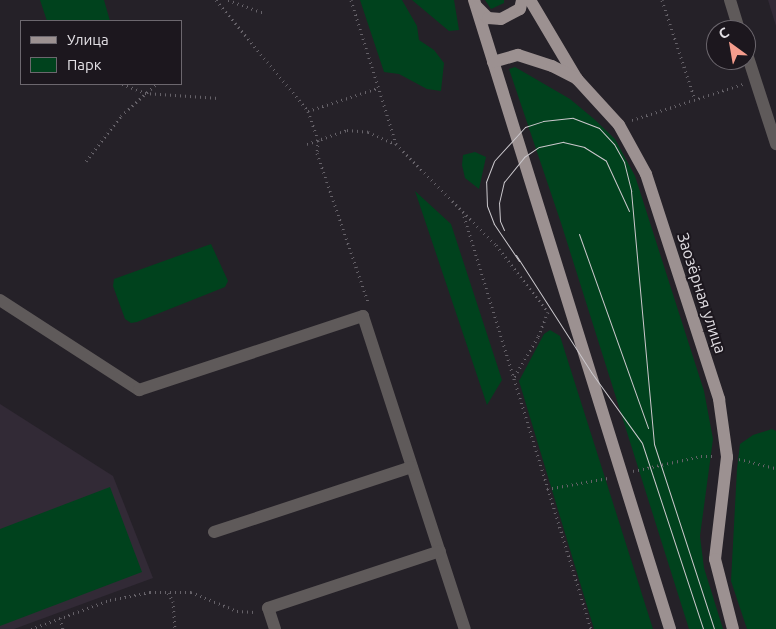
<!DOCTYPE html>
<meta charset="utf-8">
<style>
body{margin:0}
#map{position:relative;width:776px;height:629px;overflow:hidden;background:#252128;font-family:Ubuntu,sans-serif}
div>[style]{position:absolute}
.built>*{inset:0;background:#322a36}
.green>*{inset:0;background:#00421d}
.path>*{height:3px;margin-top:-1.5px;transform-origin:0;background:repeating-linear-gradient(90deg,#666269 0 1px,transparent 0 5px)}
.minor>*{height:12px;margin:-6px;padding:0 6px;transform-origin:6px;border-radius:6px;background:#5f5a5a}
.major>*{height:12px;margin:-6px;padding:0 6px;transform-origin:6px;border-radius:6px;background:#9c9191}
.tram>*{height:1px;margin:-0.5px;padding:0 0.5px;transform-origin:0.5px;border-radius:0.5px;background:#cbc8cd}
span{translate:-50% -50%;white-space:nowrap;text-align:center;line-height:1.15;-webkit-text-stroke:4px #1c171e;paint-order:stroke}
.street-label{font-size:16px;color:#e3e0e5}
.legend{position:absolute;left:20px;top:20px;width:162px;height:65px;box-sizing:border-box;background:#1c171e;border:1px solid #6c676e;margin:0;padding:6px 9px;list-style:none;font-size:15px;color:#e3e0e5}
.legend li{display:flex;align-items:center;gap:10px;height:25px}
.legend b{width:25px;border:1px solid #6c676e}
.north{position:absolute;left:706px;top:20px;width:50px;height:50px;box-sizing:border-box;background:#1c171e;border:1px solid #6c676e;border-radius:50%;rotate:328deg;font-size:14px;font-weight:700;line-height:20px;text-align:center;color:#e3e0e5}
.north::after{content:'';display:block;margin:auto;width:18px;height:22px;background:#f49d8d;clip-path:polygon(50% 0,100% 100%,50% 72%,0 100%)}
</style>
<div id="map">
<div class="built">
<i style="clip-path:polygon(768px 0,776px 0,776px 26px)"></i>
<i style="clip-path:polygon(0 404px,113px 476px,153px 578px,14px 629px,0 629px)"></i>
</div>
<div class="green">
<i style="clip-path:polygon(40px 0,104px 0,110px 21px,47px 21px)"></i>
<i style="clip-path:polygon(360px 0,402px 0,417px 26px,419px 40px,434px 50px,444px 63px,441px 91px,427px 89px,399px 74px,384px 72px)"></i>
<i style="clip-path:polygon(412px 0,454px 0,459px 30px,449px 31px)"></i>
<i style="clip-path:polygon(485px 0,504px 0,504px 3px,491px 9px)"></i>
<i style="clip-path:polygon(515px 67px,570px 99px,594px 119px,615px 139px,635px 176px,704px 391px,713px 439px,700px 536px,704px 568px,723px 629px,689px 629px,561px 223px,509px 69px)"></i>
<i style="clip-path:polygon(475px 152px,486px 157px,479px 189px,465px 178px,462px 165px,463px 155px)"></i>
<i style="clip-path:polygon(415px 191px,451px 224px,502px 380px,487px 405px)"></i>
<i style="clip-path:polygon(211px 244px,228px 281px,225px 287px,137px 322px,131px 323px,125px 319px,113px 286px,114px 279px)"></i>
<i style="clip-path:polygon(550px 330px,560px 336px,653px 629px,594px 629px,519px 381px,544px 334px)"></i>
<i style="clip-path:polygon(772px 429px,776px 431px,776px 629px,747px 629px,731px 581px,737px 469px,740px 444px,753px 435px)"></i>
<i style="clip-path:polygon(110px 487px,142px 572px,0 626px,0 529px)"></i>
</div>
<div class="path">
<i style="left:216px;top:0;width:144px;rotate:50.3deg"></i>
<i style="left:308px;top:111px;width:74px;rotate:-18.2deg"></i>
<i style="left:228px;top:0;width:38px;rotate:20deg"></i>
<i style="left:351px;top:0;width:151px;rotate:72.6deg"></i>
<i style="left:396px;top:144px;width:142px;rotate:45.3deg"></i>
<i style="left:496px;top:245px;width:85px;rotate:52.2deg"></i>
<i style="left:548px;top:312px;width:27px;rotate:112deg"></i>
<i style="left:538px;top:337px;width:49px;rotate:120.8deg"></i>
<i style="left:662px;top:0;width:105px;rotate:71.7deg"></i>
<i style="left:39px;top:21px;width:2px"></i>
<i style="left:122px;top:84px;width:25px;rotate:21deg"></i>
<i style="left:145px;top:93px;width:74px;rotate:3.9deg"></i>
<i style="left:308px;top:111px;width:31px;rotate:71deg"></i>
<i style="left:318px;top:140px;width:13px;rotate:94deg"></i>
<i style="left:317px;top:153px;width:157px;rotate:71.1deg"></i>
<i style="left:632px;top:120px;width:117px;rotate:-18deg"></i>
<i style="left:307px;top:144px;width:42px;rotate:-19.3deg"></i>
<i style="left:347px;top:130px;width:21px;rotate:5deg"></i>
<i style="left:368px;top:132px;width:30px;rotate:24deg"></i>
<i style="left:86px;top:161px;width:57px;rotate:-52.1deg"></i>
<i style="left:121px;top:116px;width:47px;rotate:-42.4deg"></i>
<i style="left:464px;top:216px;width:432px;rotate:72.9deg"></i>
<i style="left:739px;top:459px;width:38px;rotate:14deg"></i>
<i style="left:633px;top:471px;width:70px;rotate:-12.4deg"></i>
<i style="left:701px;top:456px;width:12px"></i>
<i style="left:547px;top:489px;width:62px;rotate:-10.2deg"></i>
<i style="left:168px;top:593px;width:9px;rotate:58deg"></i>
<i style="left:173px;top:601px;width:28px;rotate:86deg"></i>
<i style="left:60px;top:618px;width:11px;rotate:75deg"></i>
<i style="left:31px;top:629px;width:84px;rotate:-20.2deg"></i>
<i style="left:110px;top:600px;width:41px;rotate:-11.3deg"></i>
<i style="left:150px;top:592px;width:41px"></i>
<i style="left:191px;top:592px;width:50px;rotate:22.4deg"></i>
<i style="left:237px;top:611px;width:18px;rotate:3deg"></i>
</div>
<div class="minor">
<i style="left:730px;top:0;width:31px;rotate:73deg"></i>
<i style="left:746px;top:51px;width:98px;rotate:72.1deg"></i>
<i style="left:0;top:300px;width:166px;rotate:32.9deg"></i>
<i style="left:139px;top:390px;width:236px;rotate:-18.3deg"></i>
<i style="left:363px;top:316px;width:329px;rotate:72deg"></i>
<i style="left:214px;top:532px;width:208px;rotate:-18.2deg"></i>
<i style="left:275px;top:629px;width:22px;rotate:-108deg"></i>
<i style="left:268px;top:608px;width:181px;rotate:-18.3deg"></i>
</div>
<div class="major">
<i style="left:474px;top:0;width:659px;rotate:72.69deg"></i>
<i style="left:530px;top:0;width:92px;rotate:59.3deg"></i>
<i style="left:577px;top:79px;width:62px;rotate:47.6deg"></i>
<i style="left:619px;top:125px;width:56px;rotate:61.1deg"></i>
<i style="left:646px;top:174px;width:237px;rotate:72deg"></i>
<i style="left:719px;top:399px;width:59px;rotate:82.1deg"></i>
<i style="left:727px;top:457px;width:103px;rotate:96.7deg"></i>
<i style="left:715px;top:559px;width:72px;rotate:75.6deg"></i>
<i style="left:477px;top:7px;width:16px;rotate:45deg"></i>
<i style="left:488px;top:18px;width:13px;rotate:4deg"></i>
<i style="left:501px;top:19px;width:21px;rotate:-28deg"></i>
<i style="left:520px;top:9px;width:9px;rotate:-77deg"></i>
<i style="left:493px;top:62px;width:26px;rotate:-16deg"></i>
<i style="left:518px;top:55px;width:36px;rotate:18deg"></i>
<i style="left:552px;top:66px;width:28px;rotate:27deg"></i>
</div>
<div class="tram">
<i style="left:504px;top:230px;width:10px;rotate:-114deg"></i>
<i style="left:500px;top:221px;width:18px;rotate:-93deg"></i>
<i style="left:499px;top:203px;width:22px;rotate:-77deg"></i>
<i style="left:504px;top:182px;width:32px;rotate:-51deg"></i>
<i style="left:524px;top:157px;width:18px;rotate:-34deg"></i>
<i style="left:539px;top:147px;width:25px;rotate:-12deg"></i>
<i style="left:563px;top:142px;width:22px;rotate:13deg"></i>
<i style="left:584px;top:147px;width:26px;rotate:32deg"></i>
<i style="left:606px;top:161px;width:55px;rotate:65.3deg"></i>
<i style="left:579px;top:234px;width:206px;rotate:70.4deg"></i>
<i style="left:516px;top:255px;width:139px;rotate:57.3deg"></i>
<i style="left:591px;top:372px;width:87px;rotate:54.3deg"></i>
<i style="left:642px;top:443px;width:196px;rotate:71.8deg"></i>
<i style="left:519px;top:261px;width:45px;rotate:-124deg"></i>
<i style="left:494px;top:224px;width:19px;rotate:-111deg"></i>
<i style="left:487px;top:206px;width:24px;rotate:-92deg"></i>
<i style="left:486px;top:182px;width:22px;rotate:-69deg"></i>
<i style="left:494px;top:161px;width:46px;rotate:-47.6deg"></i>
<i style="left:525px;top:127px;width:19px;rotate:-18deg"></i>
<i style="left:543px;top:121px;width:30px;rotate:-6deg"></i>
<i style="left:573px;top:118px;width:28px;rotate:21deg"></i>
<i style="left:599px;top:128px;width:22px;rotate:47deg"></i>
<i style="left:614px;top:144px;width:21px;rotate:61deg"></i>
<i style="left:624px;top:162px;width:30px;rotate:76deg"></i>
<i style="left:631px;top:191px;width:254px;rotate:84.8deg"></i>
<i style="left:654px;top:444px;width:194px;rotate:72deg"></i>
</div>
<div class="street-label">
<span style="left:702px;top:293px;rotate:72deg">Заозёрная улица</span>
</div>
<ul class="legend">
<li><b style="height:6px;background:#9c9191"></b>Улица</li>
<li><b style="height:14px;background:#00421d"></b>Парк</li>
</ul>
<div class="north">С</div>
</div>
